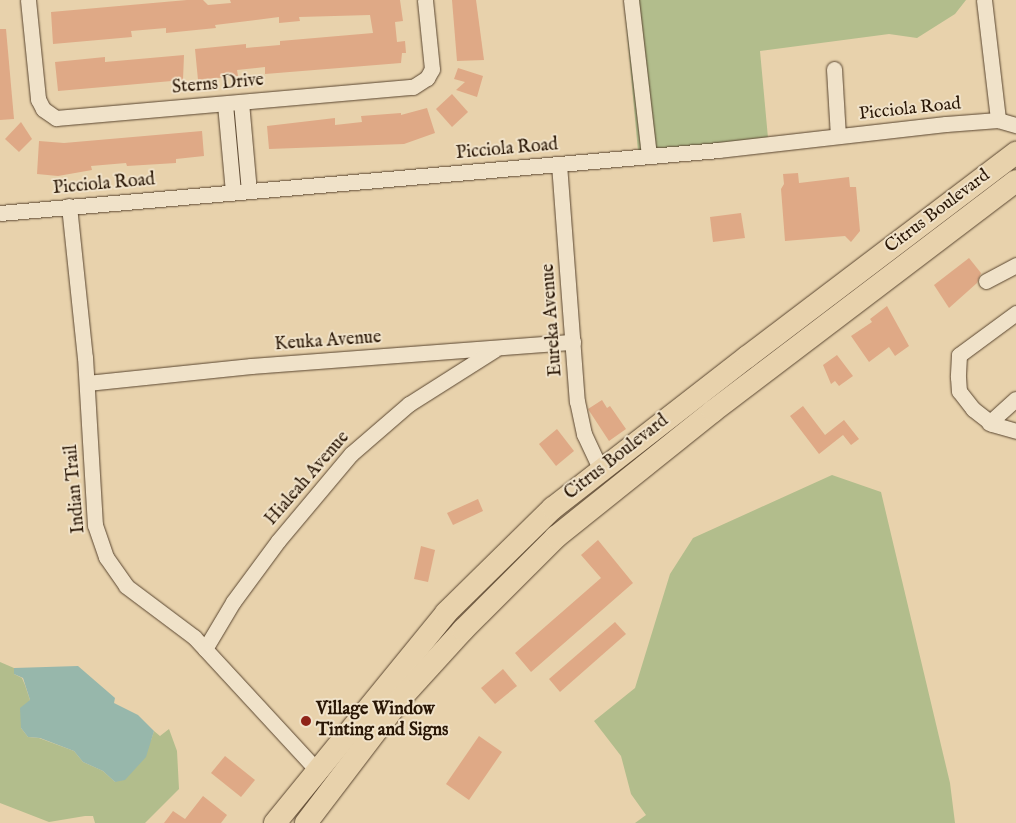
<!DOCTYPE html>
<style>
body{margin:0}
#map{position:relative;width:1016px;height:823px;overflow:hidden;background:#e8d2ac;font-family:"IM FELL English",serif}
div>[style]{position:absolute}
.green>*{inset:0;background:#b2bd8c}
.water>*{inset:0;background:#97b7ab}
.building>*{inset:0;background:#dfa986}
.roads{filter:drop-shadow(0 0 1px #59452f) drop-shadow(0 0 1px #59452f)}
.minor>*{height:15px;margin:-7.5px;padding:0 7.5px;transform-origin:7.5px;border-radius:7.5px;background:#f0e2c9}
.highway>*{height:22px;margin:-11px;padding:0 11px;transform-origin:11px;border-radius:11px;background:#e8d2ac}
.dots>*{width:14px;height:14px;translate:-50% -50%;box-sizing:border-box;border:2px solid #f0e2c9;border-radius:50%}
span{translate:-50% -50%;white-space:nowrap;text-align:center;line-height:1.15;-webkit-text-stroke:4px #f0e2c9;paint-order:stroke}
.street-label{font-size:18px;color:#291605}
.poi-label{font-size:18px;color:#291605;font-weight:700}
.left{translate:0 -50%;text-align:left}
</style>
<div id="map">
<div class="green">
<i style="clip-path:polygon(624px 0,966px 0,955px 14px,917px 38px,889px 34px,760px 51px,768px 138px,638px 151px)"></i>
<i style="clip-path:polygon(832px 475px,881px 492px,950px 783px,955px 823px,635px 823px,646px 815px,631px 794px,621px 756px,594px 721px,635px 688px,670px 574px,693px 538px)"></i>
<i style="clip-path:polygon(0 662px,14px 668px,14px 674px,22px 678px,25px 685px,30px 700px,21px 728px,28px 737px,39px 738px,74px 751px,83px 762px,103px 771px,115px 782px,151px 740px,154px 731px,160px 736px,169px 729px,177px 751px,179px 789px,145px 823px,95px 823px,93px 816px,85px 816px,49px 822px,0 803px)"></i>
</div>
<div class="water">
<i style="clip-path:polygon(78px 666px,115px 698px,114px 703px,138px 715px,154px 731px,146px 757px,125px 780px,115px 782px,103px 771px,83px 762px,74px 751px,40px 738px,28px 737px,21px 728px,20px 708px,30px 700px,23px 678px,14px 674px,14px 668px)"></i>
</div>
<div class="building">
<i style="clip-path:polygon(187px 0,203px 0,208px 5px,231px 3px,230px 0,400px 0,403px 21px,395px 22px,397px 42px,405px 41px,406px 53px,402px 53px,401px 63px,265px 74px,265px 67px,237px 70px,238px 76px,198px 80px,195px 49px,246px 44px,246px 48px,280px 45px,280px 41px,373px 33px,370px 15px,299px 17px,300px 21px,279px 23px,279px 17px,215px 25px,216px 28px,166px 33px,166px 28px,131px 31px,132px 37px,53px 44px,51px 12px)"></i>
<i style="clip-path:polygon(452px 0,476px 0,484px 60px,457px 61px)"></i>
<i style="clip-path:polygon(0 29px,6px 29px,14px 119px,0 120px)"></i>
<i style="clip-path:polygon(184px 55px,183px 80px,58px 91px,55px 62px,105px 57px,105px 62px)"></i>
<i style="clip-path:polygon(458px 68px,483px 76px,477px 97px,456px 90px,465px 82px,454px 79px)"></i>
<i style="clip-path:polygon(452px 94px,468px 112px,452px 127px,436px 109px)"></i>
<i style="clip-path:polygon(427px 108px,435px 133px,404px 144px,269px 149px,267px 126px,335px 118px,335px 125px,362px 122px,361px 116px,401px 113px,401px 115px)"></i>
<i style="clip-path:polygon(21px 122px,32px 139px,19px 152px,5px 139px)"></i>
<i style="clip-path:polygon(202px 131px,204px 156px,176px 159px,176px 163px,127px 166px,126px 163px,91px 166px,92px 170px,58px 176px,37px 174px,39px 141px,64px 143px)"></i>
<i style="clip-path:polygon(798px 173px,799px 183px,849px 177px,850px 187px,856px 187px,860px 231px,851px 242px,845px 236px,785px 241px,781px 189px,784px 184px,783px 174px)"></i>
<i style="clip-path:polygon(741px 213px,745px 238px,713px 242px,710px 217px)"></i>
<i style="clip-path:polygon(969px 258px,981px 273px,977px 283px,949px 308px,934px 285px)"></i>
<i style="clip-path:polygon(887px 306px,909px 346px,895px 356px,889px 347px,869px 362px,851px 336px,872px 322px,870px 319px)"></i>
<i style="clip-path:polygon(837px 355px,853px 376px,839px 386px,835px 381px,831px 384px,823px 365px)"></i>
<i style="clip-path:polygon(602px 400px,607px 408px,610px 406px,626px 429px,609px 441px,588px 409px)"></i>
<i style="clip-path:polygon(803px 406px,825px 435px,844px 420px,859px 439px,851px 445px,843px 435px,819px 454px,790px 416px)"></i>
<i style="clip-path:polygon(557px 429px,574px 451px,556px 466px,539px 444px)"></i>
<i style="clip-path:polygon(478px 499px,483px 511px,453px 525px,447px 513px)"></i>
<i style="clip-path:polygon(598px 540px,633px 583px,531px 672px,515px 653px,601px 578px,581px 555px)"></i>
<i style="clip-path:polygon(421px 546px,435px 550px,428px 582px,414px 579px)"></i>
<i style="clip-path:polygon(615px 622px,626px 634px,560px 692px,549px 679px)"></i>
<i style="clip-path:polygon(503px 669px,517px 686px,495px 704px,481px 688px)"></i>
<i style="clip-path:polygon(479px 736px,502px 752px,469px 800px,446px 784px)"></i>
<i style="clip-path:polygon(225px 756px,255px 780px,241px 797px,211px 773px)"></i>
<i style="clip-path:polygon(203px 796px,227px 815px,221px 823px,164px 823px,173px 811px,185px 819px)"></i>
</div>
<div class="roads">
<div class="minor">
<i style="left:28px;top:0;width:100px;rotate:84.2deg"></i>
<i style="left:38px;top:99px;width:11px;rotate:63deg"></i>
<i style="left:43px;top:109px;width:16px;rotate:35deg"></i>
<i style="left:56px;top:118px;width:358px;rotate:-5deg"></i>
<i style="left:413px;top:87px;width:17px;rotate:-33deg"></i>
<i style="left:427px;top:78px;width:10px;rotate:-61deg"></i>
<i style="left:432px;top:69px;width:69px;rotate:-95.8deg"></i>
<i style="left:631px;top:0;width:157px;rotate:83.4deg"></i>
<i style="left:984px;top:0;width:121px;rotate:83.3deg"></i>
<i style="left:834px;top:69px;width:67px;rotate:86.6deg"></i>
<i style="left:241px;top:102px;width:89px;rotate:84.9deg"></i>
<i style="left:225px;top:104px;width:88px;rotate:84.8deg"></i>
<i style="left:559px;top:164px;width:238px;rotate:85.7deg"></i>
<i style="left:577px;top:401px;width:34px;rotate:78deg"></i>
<i style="left:584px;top:434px;width:38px;rotate:65deg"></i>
<i style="left:69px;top:206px;width:152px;rotate:84deg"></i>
<i style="left:85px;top:357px;width:168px;rotate:86.6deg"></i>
<i style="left:95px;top:525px;width:34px;rotate:71deg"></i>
<i style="left:106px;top:557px;width:35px;rotate:55deg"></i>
<i style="left:126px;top:586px;width:85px;rotate:36.9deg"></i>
<i style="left:194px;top:637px;width:180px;rotate:47.3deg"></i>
<i style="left:0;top:213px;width:721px;rotate:-5.01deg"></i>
<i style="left:718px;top:150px;width:229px;rotate:-6.5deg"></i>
<i style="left:946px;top:124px;width:52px;rotate:-4.4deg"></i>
<i style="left:998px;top:120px;width:19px;rotate:16deg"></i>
<i style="left:986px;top:281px;width:34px;rotate:-28deg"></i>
<i style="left:1016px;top:313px;width:71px;rotate:143.6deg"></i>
<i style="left:959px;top:355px;width:22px;rotate:93deg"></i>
<i style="left:958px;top:377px;width:14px;rotate:86deg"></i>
<i style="left:959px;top:391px;width:23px;rotate:52deg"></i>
<i style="left:973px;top:409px;width:24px;rotate:38deg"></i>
<i style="left:992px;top:424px;width:25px;rotate:16deg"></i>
<i style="left:87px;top:383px;width:165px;rotate:-5.9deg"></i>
<i style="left:251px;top:366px;width:323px;rotate:-4.3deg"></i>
<i style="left:989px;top:423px;width:36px;rotate:-42deg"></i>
<i style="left:205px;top:649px;width:55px;rotate:-59.2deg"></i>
<i style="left:233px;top:602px;width:76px;rotate:-53.6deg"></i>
<i style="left:278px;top:541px;width:114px;rotate:-50deg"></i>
<i style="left:351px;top:454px;width:77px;rotate:-40.8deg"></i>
<i style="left:409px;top:404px;width:101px;rotate:-32.4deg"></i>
</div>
<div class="highway">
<i style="left:275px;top:823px;width:271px;rotate:-50.8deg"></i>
<i style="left:446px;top:613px;width:150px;rotate:-44.5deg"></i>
<i style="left:553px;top:508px;width:246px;rotate:-37.9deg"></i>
<i style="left:747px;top:357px;width:338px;rotate:-37.2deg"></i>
<i style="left:306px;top:823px;width:158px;rotate:-52.7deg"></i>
<i style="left:402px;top:697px;width:91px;rotate:-47.7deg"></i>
<i style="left:463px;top:630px;width:132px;rotate:-45deg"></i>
<i style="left:556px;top:537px;width:201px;rotate:-38.7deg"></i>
<i style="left:713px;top:411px;width:380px;rotate:-37.2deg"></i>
</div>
</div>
<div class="dots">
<i style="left:306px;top:721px;background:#8f2418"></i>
</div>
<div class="street-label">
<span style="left:218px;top:85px;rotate:-5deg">Sterns Drive</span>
<span style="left:910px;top:110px;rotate:-6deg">Picciola Road</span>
<span style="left:507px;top:150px;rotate:-5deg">Picciola Road</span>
<span style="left:104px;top:185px;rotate:-5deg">Picciola Road</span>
<span style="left:938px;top:212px;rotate:-37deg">Citrus Boulevard</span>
<span style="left:553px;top:320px;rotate:-94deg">Eureka Avenue</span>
<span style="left:328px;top:342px;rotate:-4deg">Keuka Avenue</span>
<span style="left:617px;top:458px;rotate:-38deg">Citrus Boulevard</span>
<span style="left:308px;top:479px;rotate:-49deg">Hialeah Avenue</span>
<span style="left:76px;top:489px;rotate:-95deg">Indian Trail</span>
</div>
<div class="poi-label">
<span class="left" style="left:316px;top:721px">Village Window<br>Tinting and Signs</span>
</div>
</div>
